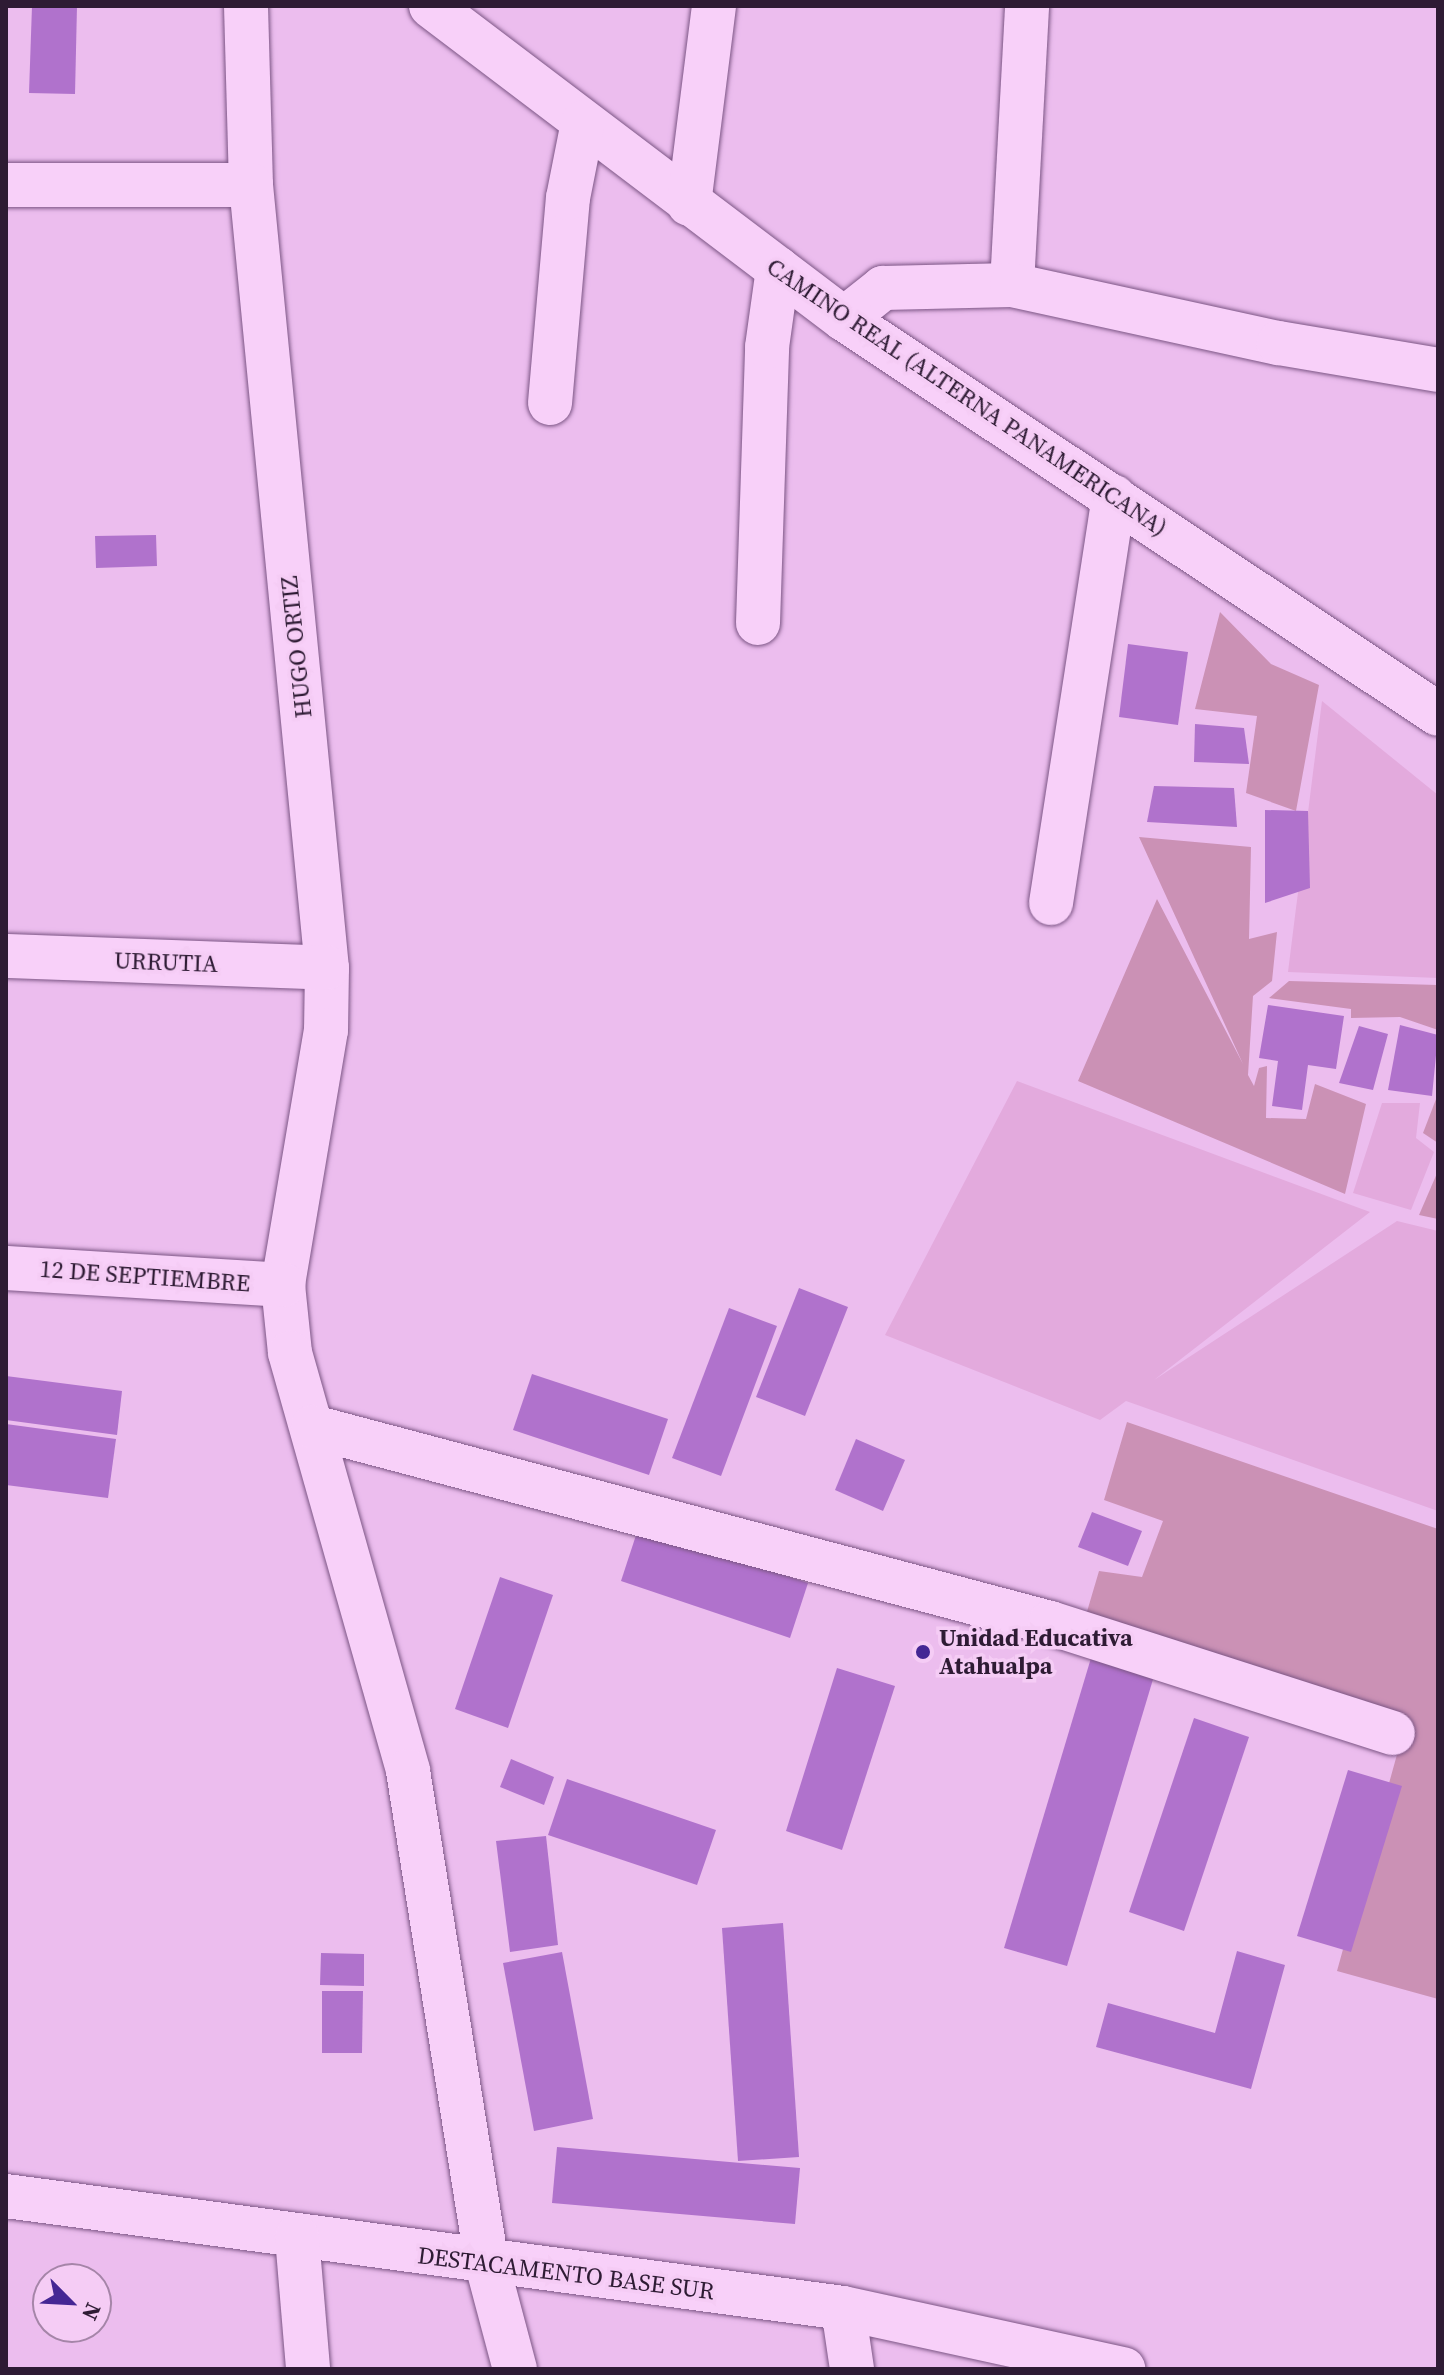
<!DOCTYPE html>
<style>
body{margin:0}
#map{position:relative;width:1444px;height:2375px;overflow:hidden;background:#ecbdee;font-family:"Source Serif 4",serif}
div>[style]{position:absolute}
.farmland>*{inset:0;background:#e3aadd}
.green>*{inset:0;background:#cb91b5}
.building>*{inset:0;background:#b072cc}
.roads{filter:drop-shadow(0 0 2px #7c5685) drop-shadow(0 0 2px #7c5685)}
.minor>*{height:44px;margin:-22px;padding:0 22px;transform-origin:22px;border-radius:22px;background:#f8d0f9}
.dots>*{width:22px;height:22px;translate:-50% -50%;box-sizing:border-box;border:4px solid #f5ccf5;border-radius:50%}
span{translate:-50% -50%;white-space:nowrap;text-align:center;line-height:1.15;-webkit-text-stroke:7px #f5ccf5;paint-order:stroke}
.street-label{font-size:24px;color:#2e1b34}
.poi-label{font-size:24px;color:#2e1b34;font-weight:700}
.left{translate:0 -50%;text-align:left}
.frame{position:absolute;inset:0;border:8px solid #2e1b34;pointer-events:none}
.north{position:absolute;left:32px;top:2263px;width:80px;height:80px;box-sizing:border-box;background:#f5ccf5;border:2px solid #a585a8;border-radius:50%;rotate:114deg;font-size:22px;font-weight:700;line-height:32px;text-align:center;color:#2e1b34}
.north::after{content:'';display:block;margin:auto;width:28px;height:36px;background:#442694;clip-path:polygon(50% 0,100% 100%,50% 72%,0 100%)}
</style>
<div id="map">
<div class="farmland">
<i style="clip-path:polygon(1322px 701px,1438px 795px,1438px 978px,1288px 972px)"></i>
<i style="clip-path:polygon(1017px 1081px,1370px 1212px,1154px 1380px,1397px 1221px,1438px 1231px,1438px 1511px,1126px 1401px,1100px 1420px,885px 1335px)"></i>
<i style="clip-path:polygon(1382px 1103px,1420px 1103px,1416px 1138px,1434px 1152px,1411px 1210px,1353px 1193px)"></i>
</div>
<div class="green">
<i style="clip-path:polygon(1220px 612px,1271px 664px,1319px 685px,1296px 811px,1246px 793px,1257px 716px,1195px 709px)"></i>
<i style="clip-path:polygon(1139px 837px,1251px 847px,1249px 939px,1277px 932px,1272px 981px,1253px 996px,1248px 1075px,1254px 1086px,1259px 1068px,1267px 1066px,1266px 1118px,1306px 1119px,1315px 1084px,1366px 1104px,1345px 1194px,1078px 1081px,1157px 899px,1243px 1064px)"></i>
<i style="clip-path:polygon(1289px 981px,1438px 985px,1438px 1030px,1400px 1017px,1351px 1018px,1351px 1009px,1269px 998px)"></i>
<i style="clip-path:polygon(1438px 1094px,1438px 1143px,1423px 1133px)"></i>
<i style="clip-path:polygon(1438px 1171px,1438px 1219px,1419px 1215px)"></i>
<i style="clip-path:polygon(1127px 1422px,1438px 1529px,1438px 1999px,1337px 1971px,1406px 1722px,1086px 1615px,1099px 1571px,1142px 1577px,1163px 1521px,1104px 1500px)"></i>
</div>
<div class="building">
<i style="clip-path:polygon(32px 6px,77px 6px,75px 94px,29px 93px)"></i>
<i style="clip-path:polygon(156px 535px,157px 566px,96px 568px,95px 536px)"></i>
<i style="clip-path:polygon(1128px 644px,1188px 652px,1178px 725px,1119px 717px)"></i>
<i style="clip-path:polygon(1195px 724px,1244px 728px,1249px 764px,1194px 762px)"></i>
<i style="clip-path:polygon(1154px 786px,1234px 788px,1237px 827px,1147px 822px)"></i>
<i style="clip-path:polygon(1265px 810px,1308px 811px,1310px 888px,1265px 903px)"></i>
<i style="clip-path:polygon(1268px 1005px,1344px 1016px,1336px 1069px,1308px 1065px,1302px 1110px,1272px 1106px,1278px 1061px,1259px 1058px)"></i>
<i style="clip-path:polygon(1400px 1025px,1438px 1035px,1432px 1096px,1388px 1090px)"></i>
<i style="clip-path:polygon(1359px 1026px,1388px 1034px,1373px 1090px,1339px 1083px)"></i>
<i style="clip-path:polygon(799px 1288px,848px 1307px,805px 1416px,756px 1397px)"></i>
<i style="clip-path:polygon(729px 1308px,777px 1326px,721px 1476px,672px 1458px)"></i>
<i style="clip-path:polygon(532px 1374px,668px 1419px,649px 1475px,513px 1430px)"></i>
<i style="clip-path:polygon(6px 1376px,122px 1391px,117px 1435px,6px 1420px)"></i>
<i style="clip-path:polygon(6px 1424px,116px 1439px,108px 1498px,6px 1485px)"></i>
<i style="clip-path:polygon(856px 1439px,905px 1460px,883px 1511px,835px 1490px)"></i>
<i style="clip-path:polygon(1092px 1512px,1142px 1531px,1128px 1566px,1078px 1547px)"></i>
<i style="clip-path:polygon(639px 1526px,808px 1583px,790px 1638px,621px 1581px)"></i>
<i style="clip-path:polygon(500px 1577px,553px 1595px,508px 1728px,455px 1709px)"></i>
<i style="clip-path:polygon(1091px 1658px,1154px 1676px,1067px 1966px,1004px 1948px)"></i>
<i style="clip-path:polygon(837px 1668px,895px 1686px,842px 1850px,786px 1831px)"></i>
<i style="clip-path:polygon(1194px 1718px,1249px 1737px,1184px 1931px,1129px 1912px)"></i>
<i style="clip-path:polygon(511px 1759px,554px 1777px,544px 1805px,500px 1787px)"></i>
<i style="clip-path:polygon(1348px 1770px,1402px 1786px,1351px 1952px,1297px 1936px)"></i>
<i style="clip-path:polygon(567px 1779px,716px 1830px,697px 1885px,548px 1835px)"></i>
<i style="clip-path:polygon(546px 1836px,558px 1945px,510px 1952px,496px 1841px)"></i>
<i style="clip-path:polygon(783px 1923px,799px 2157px,738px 2161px,722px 1928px)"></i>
<i style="clip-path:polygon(1237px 1951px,1285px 1965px,1251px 2089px,1096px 2047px,1108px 2003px,1215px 2033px)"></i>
<i style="clip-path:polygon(562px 1952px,593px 2119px,534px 2131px,503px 1963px)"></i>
<i style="clip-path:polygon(321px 1953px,364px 1954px,364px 1986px,320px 1985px)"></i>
<i style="clip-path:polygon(322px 1991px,363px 1991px,362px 2053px,322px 2053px)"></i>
<i style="clip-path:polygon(557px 2147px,800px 2168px,795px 2224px,552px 2203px)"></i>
</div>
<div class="roads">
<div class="minor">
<i style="left:246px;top:6px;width:179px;rotate:88.4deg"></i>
<i style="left:251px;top:185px;width:787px;rotate:84.46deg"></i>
<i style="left:327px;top:968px;width:62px;rotate:90.9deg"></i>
<i style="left:326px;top:1030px;width:259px;rotate:99.6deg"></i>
<i style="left:283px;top:1285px;width:68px;rotate:84.1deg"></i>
<i style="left:290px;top:1353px;width:434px;rotate:74.2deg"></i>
<i style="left:408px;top:1771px;width:499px;rotate:80.9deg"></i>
<i style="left:487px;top:2264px;width:109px;rotate:75.1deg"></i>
<i style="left:431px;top:6px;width:518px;rotate:37.16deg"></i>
<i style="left:844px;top:319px;width:713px;rotate:33.62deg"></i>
<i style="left:6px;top:185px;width:245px"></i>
<i style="left:689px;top:204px;width:200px;rotate:-82.8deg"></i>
<i style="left:1012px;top:285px;width:279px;rotate:-86.9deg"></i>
<i style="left:844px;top:319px;width:50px;rotate:-38.5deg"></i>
<i style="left:883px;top:288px;width:129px;rotate:-1.3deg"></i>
<i style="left:1012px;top:285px;width:273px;rotate:12.3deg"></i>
<i style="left:1279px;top:343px;width:161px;rotate:9.6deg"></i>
<i style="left:550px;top:403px;width:206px;rotate:-85deg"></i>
<i style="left:568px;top:198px;width:77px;rotate:-78.8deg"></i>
<i style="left:758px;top:623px;width:276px;rotate:-88.1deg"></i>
<i style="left:767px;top:347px;width:79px;rotate:-82deg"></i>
<i style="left:1051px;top:903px;width:411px;rotate:-81.2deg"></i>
<i style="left:6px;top:956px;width:321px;rotate:2.1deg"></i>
<i style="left:6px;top:1268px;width:278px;rotate:3.5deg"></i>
<i style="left:313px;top:1427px;width:763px;rotate:14.89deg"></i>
<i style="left:1050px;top:1623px;width:360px;rotate:17.8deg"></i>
<i style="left:6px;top:2196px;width:844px;rotate:7.62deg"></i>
<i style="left:843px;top:2308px;width:287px;rotate:12.3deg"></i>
<i style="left:297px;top:2237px;width:132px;rotate:85.2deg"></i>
<i style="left:843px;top:2308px;width:62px;rotate:81.6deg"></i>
</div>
</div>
<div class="dots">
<i style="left:923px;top:1652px;background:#442694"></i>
</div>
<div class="street-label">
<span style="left:967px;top:397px;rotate:34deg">CAMINO REAL (ALTERNA PANAMERICANA)</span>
<span style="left:296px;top:647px;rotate:-96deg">HUGO ORTIZ</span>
<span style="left:166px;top:962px;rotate:2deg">URRUTIA</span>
<span style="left:145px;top:1276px;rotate:4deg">12 DE SEPTIEMBRE</span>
<span style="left:566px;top:2273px;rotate:7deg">DESTACAMENTO BASE SUR</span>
</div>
<div class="poi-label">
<span class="left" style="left:939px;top:1652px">Unidad Educativa<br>Atahualpa</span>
</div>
<div class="frame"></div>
<div class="north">N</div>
</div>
